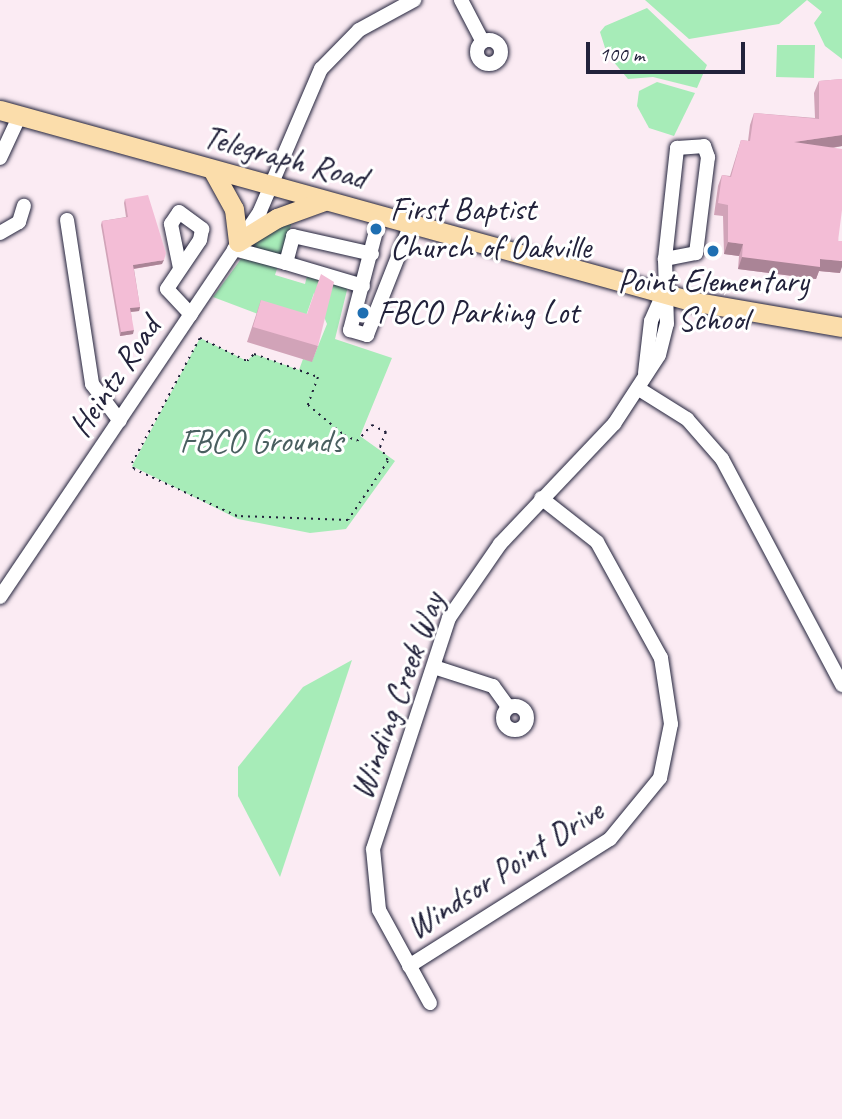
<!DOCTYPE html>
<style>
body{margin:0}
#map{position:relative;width:842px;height:1119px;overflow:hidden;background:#fbebf3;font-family:Caveat,sans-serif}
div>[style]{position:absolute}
.green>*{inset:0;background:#a7ecb8}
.path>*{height:2px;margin-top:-1px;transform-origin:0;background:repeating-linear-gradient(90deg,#22223b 0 2px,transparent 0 7px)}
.roads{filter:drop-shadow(0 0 2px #22223b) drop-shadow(0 0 2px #22223b)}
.minor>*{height:14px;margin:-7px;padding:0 7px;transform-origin:7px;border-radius:7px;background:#fff}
.minor>.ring{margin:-7px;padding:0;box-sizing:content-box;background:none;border:14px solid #fff;border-radius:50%}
.major>*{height:19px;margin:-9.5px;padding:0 9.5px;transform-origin:9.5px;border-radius:9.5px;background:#fbddab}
.wall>*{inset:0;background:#d1a3b8}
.shaded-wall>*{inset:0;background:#aa8496}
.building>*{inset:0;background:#f3bdd6}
.dots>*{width:19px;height:19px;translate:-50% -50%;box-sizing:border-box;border:4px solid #fff;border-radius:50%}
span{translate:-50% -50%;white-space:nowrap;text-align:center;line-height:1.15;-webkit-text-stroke:6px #fff;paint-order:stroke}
.street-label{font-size:33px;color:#22223b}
.poi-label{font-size:33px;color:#22223b}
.left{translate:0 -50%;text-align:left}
.park-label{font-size:33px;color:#4a5f60}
.scale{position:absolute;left:586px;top:42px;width:159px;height:32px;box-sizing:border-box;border:4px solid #22223b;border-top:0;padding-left:9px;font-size:21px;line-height:24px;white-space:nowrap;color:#22223b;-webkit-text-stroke:5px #fff;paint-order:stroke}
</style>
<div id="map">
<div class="green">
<i style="clip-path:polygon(645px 0,842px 0,842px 59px,825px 46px,814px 23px,822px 12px,807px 0,779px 24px,689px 39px)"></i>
<i style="clip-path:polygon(647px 8px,707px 65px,697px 88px,653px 77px,628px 79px,607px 54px,600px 32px,605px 26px)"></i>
<i style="clip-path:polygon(777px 45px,815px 45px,814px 78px,776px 77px)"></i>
<i style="clip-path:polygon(657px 82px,695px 93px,674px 136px,649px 128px,637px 106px,639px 91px)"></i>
<i style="clip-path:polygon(293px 219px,275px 275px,305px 284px,308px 272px,348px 286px,335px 339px,392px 358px,360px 436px,395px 461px,346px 529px,310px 533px,238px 519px,132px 466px,200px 338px,247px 361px,254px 354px,299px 370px,303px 359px,312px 361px,327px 324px,314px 293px,301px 330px,213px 297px,258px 236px)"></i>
<i style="clip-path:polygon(352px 660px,280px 877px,238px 796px,238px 767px,303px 687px)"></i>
</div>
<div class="path">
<i style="left:200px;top:338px;width:52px;rotate:26.1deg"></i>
<i style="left:247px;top:361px;width:10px;rotate:-45deg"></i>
<i style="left:254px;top:354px;width:68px;rotate:19.8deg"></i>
<i style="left:318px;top:377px;width:30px;rotate:110deg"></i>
<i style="left:308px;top:405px;width:47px;rotate:39.8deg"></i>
<i style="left:344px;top:435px;width:14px;rotate:25deg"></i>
<i style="left:357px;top:441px;width:22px;rotate:-47deg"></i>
<i style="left:372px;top:425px;width:16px;rotate:27deg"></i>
<i style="left:386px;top:432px;width:15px;rotate:113deg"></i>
<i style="left:380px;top:446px;width:17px;rotate:62deg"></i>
<i style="left:388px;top:461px;width:71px;rotate:124.1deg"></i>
<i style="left:348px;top:520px;width:111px;rotate:-177.9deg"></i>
<i style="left:237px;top:516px;width:113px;rotate:-155.5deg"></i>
<i style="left:134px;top:469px;width:6px;rotate:-108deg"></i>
<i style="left:132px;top:463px;width:142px;rotate:-61.5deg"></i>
</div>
<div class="roads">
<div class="minor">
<i style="left:461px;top:0;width:47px;rotate:62.4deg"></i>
<i class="ring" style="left:477px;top:40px;width:10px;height:10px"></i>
<i style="left:0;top:158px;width:45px;rotate:-65.1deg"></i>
<i style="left:380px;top:216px;width:118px;rotate:104.7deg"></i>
<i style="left:350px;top:330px;width:18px;rotate:16deg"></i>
<i style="left:367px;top:335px;width:119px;rotate:-68.4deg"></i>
<i style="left:67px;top:220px;width:166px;rotate:81.3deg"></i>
<i style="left:92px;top:384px;width:46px;rotate:52.9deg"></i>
<i style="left:0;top:233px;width:22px;rotate:-30deg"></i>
<i style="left:19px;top:222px;width:17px;rotate:-73deg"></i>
<i style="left:234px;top:249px;width:54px;rotate:15.1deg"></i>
<i style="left:180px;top:268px;width:45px;rotate:-101.6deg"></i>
<i style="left:171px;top:224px;width:14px;rotate:-56deg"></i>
<i style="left:179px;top:212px;width:29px;rotate:36deg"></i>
<i style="left:202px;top:229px;width:11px;rotate:100deg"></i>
<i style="left:200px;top:240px;width:59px;rotate:124deg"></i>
<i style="left:167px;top:289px;width:35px;rotate:47deg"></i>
<i style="left:363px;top:286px;width:80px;rotate:-163.4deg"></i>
<i style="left:286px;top:263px;width:28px;rotate:-75deg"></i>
<i style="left:293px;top:236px;width:81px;rotate:12.8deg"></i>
<i style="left:645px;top:373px;width:52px;rotate:-83.4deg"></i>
<i style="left:651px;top:321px;width:30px;rotate:-66deg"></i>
<i style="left:639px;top:389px;width:57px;rotate:32deg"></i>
<i style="left:687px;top:419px;width:53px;rotate:48.8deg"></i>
<i style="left:722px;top:459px;width:256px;rotate:62deg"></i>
<i style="left:0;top:597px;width:465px;rotate:-56deg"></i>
<i style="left:260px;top:211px;width:155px;rotate:-66.8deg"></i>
<i style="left:321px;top:69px;width:54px;rotate:-45.7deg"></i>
<i style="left:359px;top:30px;width:63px;rotate:-28.6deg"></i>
<i style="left:434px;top:667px;width:62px;rotate:17.9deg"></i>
<i style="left:493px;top:686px;width:26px;rotate:54deg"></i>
<i class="ring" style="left:503px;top:706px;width:10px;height:10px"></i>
<i style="left:409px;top:966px;width:238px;rotate:-32.3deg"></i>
<i style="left:610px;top:839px;width:79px;rotate:-50.7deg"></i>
<i style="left:660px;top:778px;width:55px;rotate:-78.5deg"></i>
<i style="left:671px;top:724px;width:67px;rotate:-98.6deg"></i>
<i style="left:661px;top:658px;width:132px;rotate:-118.9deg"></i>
<i style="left:597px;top:542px;width:71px;rotate:-141.8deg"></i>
<i style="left:430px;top:1003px;width:106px;rotate:-118.7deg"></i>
<i style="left:379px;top:910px;width:61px;rotate:-95.6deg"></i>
<i style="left:373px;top:849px;width:243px;rotate:-71.8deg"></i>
<i style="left:449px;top:618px;width:90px;rotate:-55.4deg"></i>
<i style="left:500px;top:544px;width:166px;rotate:-46.5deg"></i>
<i style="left:614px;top:424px;width:82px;rotate:-56.9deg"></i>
<i style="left:659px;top:355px;width:32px;rotate:-76deg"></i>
<i style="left:667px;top:324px;width:65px;rotate:-91.8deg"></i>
<i style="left:665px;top:259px;width:112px;rotate:-83.8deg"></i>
<i style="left:677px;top:148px;width:27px;rotate:-4deg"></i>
<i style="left:704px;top:146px;width:12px;rotate:70deg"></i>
<i style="left:708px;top:157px;width:97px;rotate:97.1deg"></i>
<i style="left:696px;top:253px;width:32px;rotate:169deg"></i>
</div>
<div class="major">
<i style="left:0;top:110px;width:717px;rotate:15.45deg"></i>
<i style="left:691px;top:301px;width:153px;rotate:9.8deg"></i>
<i style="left:213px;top:171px;width:43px;rotate:61.1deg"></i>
<i style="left:234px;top:209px;width:33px;rotate:83deg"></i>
<i style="left:238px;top:242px;width:46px;rotate:-31.6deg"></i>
<i style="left:277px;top:218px;width:50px;rotate:-19.9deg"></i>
</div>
</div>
<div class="wall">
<i style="clip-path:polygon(842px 79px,842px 146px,833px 148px,840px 273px,819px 271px,816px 279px,738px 269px,739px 256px,724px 254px,723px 216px,714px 215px,718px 186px,722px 175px,730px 176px,741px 140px,748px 141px,750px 125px,754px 113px,815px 118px,814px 93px,819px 81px)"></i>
<i style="clip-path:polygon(125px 199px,162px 264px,134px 269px,140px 307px,139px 311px,131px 312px,133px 334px,120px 336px,101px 225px,102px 221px,126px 217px,124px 203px)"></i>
<i style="clip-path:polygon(261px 300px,318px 346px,312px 362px,247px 342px)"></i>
</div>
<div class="shaded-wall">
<i style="clip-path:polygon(842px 135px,842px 146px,790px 154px,794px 142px)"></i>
<i style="clip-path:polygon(728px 242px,743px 244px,739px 256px,724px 254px)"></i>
<i style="clip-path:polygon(742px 257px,820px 259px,842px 261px,842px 267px,840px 273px,819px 271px,816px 279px,738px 269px)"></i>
<i style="clip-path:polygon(164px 260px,162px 264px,132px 269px,133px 265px)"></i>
<i style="clip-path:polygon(140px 307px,139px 311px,129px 312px,130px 308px)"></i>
<i style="clip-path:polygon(134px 330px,133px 334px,120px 336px,121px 332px)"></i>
</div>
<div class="building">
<i style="clip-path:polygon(842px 79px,842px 135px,794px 142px,842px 149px,842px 210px,838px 241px,842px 241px,842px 261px,820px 259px,820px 267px,742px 257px,743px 244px,728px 242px,728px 205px,718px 203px,722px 175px,731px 177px,741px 140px,750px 141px,754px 113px,819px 119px,819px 81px)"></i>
<i style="clip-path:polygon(148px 195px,166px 253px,164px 260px,133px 265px,140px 307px,130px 308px,134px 330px,121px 332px,102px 221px,128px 217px,125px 199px)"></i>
<i style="clip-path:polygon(321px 274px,334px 282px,318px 346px,253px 327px,261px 300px,307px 314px)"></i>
</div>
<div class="dots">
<i style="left:376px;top:229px;background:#1f6fb2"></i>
<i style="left:713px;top:251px;background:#1f6fb2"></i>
<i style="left:363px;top:313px;background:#1f6fb2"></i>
</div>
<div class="street-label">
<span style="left:285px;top:158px;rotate:15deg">Telegraph Road</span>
<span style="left:115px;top:377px;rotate:-56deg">Heintz Road</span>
<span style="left:398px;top:696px;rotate:-70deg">Winding Creek Way</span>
<span style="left:505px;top:870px;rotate:-33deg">Windsor Point Drive</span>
</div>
<div class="poi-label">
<span class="left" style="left:390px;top:229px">First Baptist<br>Church of Oakville</span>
<span style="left:713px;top:301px">Point Elementary<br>School</span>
<span class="left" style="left:377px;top:313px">FBCO Parking Lot</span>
</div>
<div class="park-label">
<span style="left:261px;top:442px">FBCO Grounds</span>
</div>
<div class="scale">100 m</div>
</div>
